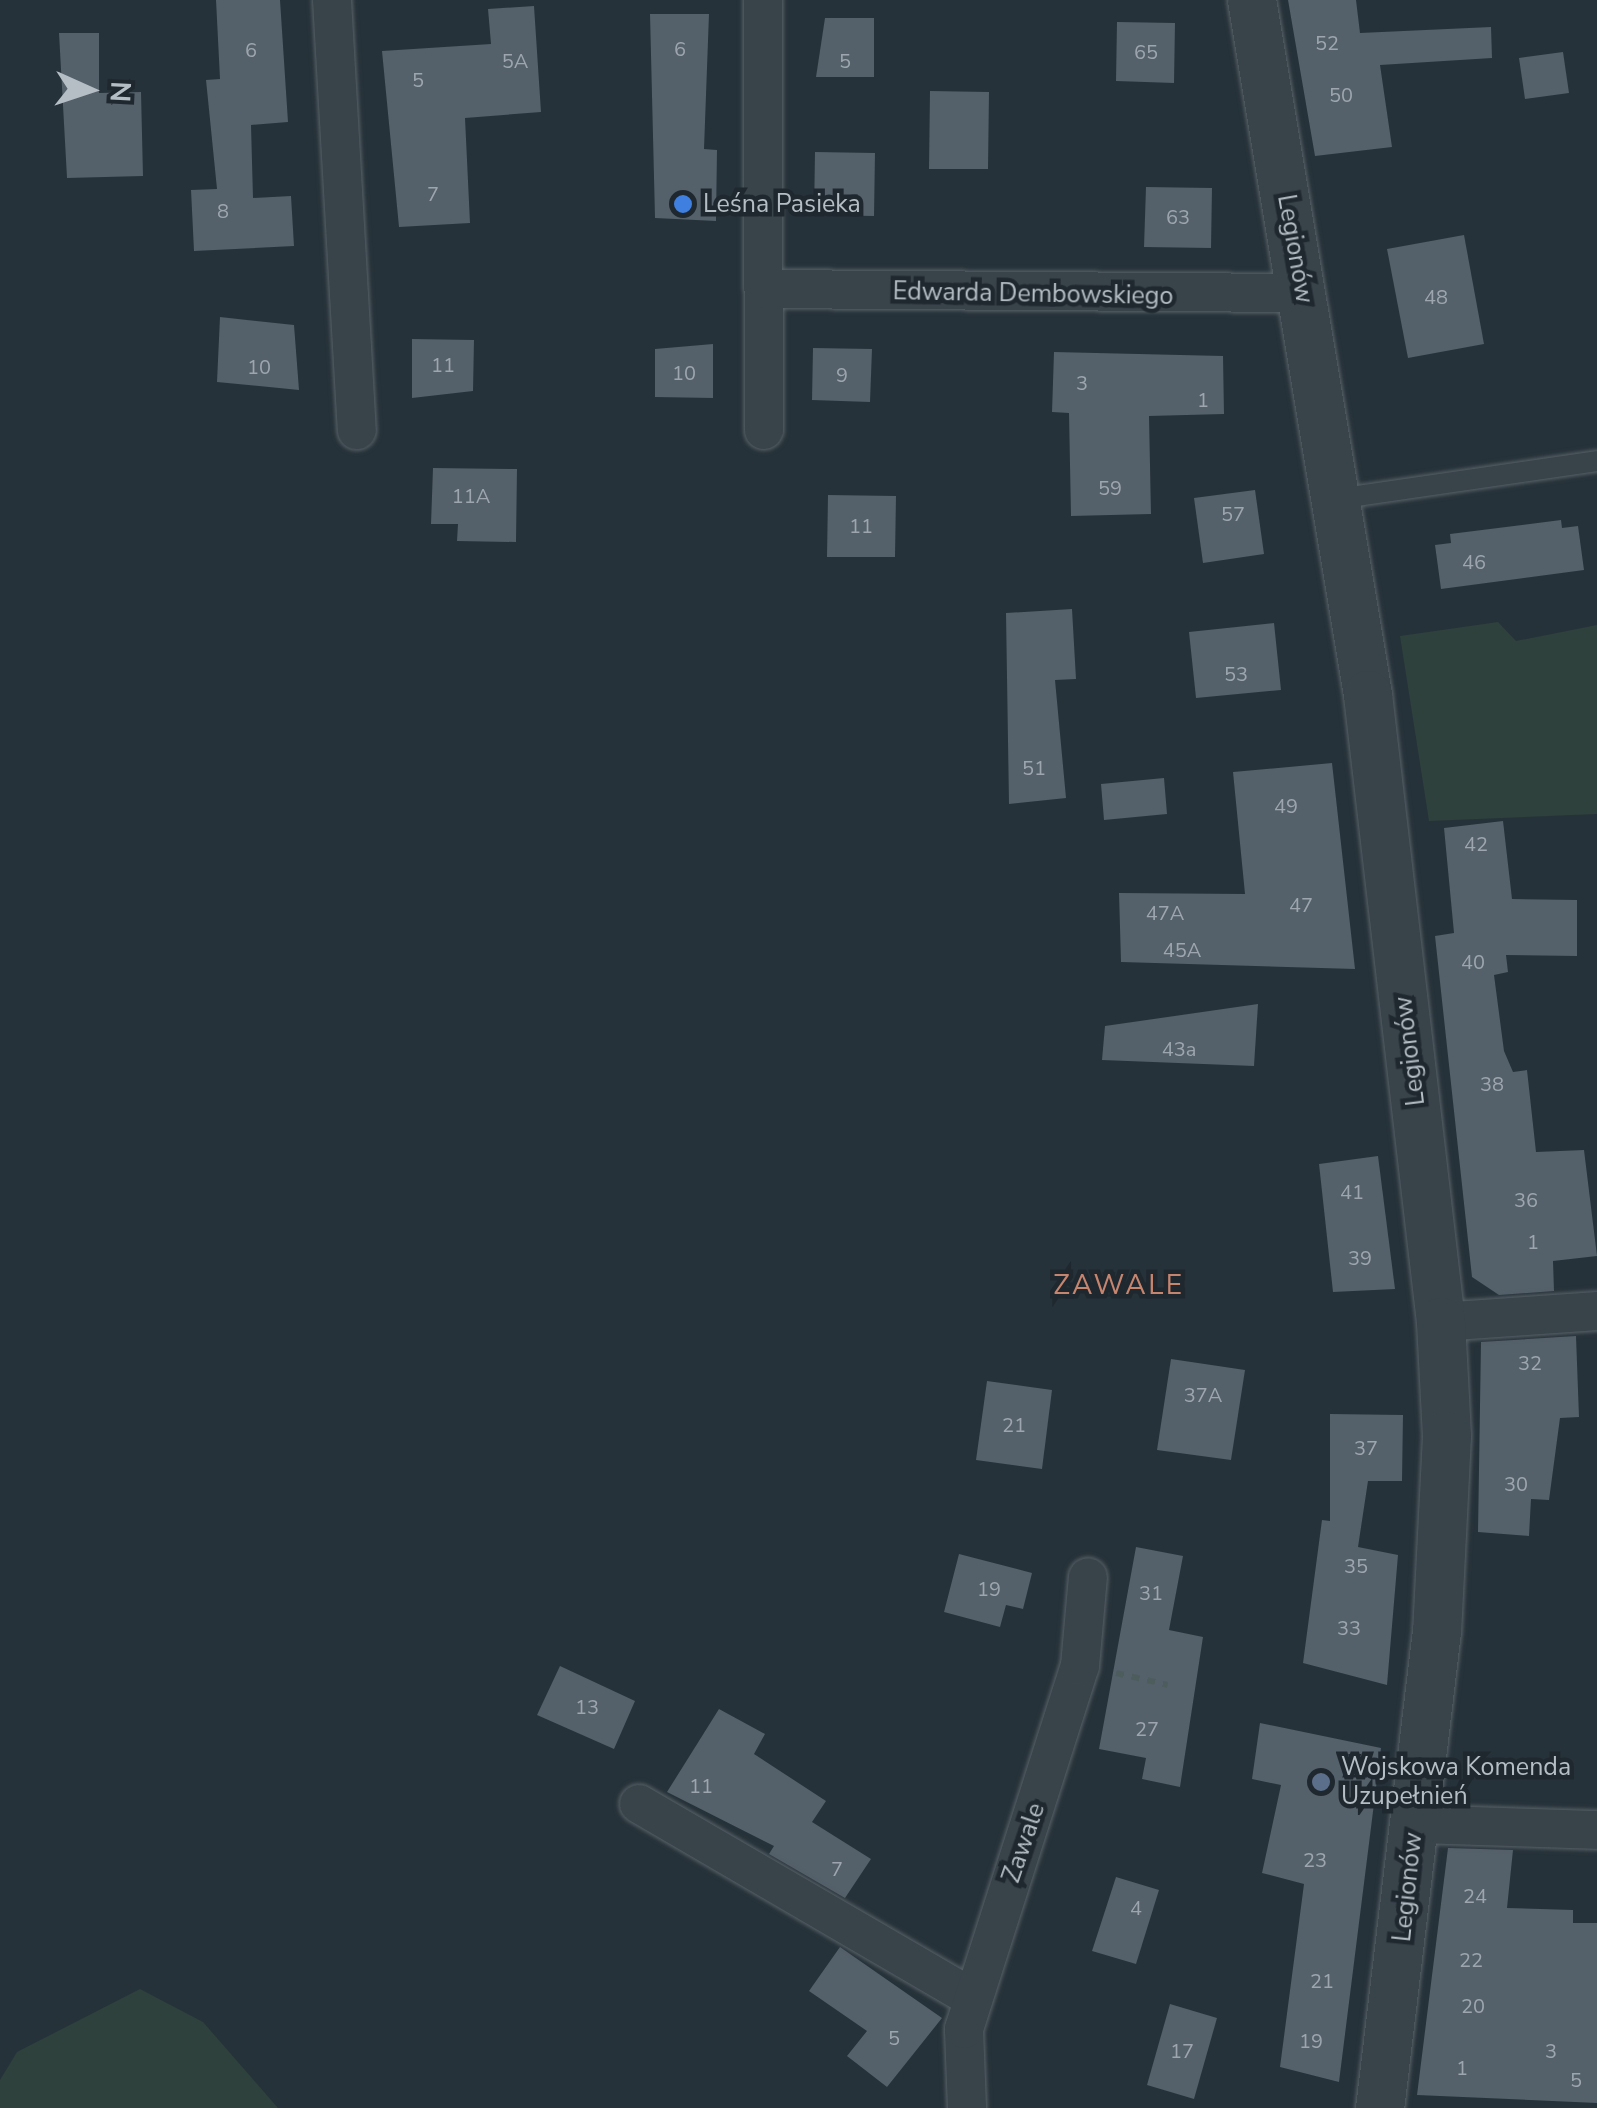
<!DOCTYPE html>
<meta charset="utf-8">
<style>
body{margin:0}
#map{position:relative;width:1597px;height:2108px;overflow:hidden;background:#263239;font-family:"Nunito Sans",sans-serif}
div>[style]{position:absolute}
.green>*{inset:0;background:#2e413d}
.building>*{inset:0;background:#54606a}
.path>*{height:6px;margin-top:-3px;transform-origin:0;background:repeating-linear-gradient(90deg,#4d5d5d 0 8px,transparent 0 16px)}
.roads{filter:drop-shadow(0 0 2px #586168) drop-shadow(0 0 2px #586168)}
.service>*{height:20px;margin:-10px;padding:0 10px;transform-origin:10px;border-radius:10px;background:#39434a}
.minor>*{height:38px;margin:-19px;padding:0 19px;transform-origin:19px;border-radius:19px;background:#39434a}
.tertiary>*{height:48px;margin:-24px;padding:0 24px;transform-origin:24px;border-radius:24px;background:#39434a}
.dots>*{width:28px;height:28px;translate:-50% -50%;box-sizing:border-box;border:5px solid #1f282f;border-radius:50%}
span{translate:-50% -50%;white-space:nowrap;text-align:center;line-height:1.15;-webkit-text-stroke:9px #1f282f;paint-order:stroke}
.number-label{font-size:20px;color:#9da6ae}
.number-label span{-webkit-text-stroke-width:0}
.poi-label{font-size:25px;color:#b5bec5}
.left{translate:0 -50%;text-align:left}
.street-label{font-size:25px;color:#b5bec5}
.neighbourhood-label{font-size:28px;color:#c6856f;letter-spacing:2.5px}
.north{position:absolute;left:40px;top:40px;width:100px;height:100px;-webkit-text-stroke:8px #1f282f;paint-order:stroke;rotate:93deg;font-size:28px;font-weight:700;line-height:40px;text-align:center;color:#b5bec5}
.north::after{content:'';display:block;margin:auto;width:35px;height:45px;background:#b5bec5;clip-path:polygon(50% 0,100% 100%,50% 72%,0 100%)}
</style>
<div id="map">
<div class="green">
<i style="clip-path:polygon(1498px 622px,1516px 641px,1597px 625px,1597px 814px,1429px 821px,1400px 636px)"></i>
<i style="clip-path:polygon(140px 1989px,203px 2022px,278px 2108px,0 2108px,0 2080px,17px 2052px)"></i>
</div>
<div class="building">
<i style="clip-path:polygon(216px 0,280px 0,288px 122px,251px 125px,253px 198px,291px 196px,294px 246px,194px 251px,191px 190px,217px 189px,206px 80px,220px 79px)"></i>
<i style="clip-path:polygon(1288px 0,1356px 0,1360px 33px,1491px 27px,1492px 58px,1380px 65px,1392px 147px,1315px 156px)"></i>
<i style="clip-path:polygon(534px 6px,541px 112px,465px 118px,470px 223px,399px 227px,382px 51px,491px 44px,488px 9px)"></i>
<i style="clip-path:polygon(650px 14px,709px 14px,704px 149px,717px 150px,716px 221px,655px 218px)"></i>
<i style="clip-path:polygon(825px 18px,874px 18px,874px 77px,816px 77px)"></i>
<i style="clip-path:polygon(1117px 22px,1175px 23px,1174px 83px,1116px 81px)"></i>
<i style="clip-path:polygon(59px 33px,99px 33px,99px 93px,141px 92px,143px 176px,67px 178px)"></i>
<i style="clip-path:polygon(1563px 52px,1569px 93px,1525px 99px,1519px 58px)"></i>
<i style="clip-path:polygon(930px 91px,989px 92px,988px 169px,929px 169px)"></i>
<i style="clip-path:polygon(815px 152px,875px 153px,874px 216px,814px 215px)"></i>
<i style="clip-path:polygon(1146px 187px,1212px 188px,1211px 248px,1144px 247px)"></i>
<i style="clip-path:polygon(1464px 235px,1484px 344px,1408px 358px,1387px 249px)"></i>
<i style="clip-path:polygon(220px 317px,294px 325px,299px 390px,217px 382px)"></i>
<i style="clip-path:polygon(412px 339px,474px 340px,473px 391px,412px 398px)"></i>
<i style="clip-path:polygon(713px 344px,713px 398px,655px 397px,655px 349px)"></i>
<i style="clip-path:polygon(813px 348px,872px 349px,870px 402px,812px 400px)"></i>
<i style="clip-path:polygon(1054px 352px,1223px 356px,1224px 414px,1149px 416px,1151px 514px,1071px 516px,1069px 413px,1052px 412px)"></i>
<i style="clip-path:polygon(433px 468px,517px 469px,516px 542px,457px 541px,458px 524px,431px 524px)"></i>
<i style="clip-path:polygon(1255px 490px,1264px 554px,1203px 563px,1194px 498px)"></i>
<i style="clip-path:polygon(828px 495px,896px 496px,895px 557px,827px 557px)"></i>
<i style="clip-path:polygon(1561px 520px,1562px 528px,1578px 526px,1584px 570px,1441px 589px,1435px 545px,1451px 543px,1450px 534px)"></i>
<i style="clip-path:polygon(1072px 609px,1076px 679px,1055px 680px,1066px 798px,1009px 804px,1006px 613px)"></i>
<i style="clip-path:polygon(1274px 623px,1281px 690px,1196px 698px,1189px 632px)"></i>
<i style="clip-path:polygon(1332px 763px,1355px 969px,1121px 962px,1119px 893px,1245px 894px,1233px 772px)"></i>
<i style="clip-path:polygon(1164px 778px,1167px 814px,1104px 820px,1101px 784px)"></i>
<i style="clip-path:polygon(1503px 821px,1512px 899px,1577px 900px,1577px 956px,1506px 955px,1508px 972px,1494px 975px,1504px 1051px,1513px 1072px,1527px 1070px,1536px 1152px,1584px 1150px,1597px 1256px,1553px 1261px,1554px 1291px,1499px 1295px,1472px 1277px,1435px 936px,1454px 933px,1444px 828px)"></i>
<i style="clip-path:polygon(1258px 1004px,1254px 1066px,1102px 1060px,1105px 1026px)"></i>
<i style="clip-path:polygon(1378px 1156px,1395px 1289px,1333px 1292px,1319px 1164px)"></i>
<i style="clip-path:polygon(1576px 1336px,1579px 1417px,1560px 1418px,1549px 1500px,1531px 1499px,1529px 1536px,1478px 1532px,1481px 1342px)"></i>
<i style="clip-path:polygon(1171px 1359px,1245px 1370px,1231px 1460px,1157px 1450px)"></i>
<i style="clip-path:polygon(987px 1381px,1052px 1390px,1042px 1469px,976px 1460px)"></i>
<i style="clip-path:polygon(1330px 1414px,1403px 1415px,1402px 1481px,1368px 1481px,1358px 1547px,1398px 1555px,1387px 1685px,1303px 1663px,1322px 1520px,1330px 1521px)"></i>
<i style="clip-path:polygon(1136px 1547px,1183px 1556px,1169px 1630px,1203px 1637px,1180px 1787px,1142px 1779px,1146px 1758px,1099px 1749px)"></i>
<i style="clip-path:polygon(959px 1554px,1032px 1573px,1023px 1609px,1006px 1605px,1000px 1627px,944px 1612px)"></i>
<i style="clip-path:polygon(560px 1666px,635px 1701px,614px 1749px,537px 1715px)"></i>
<i style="clip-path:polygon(719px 1709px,765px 1734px,754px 1754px,826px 1801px,812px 1822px,871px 1859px,845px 1898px,769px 1854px,774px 1846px,667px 1792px)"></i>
<i style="clip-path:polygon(1260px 1723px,1381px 1748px,1339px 2082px,1280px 2067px,1304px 1884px,1262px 1873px,1281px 1785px,1252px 1779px)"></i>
<i style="clip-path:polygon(1448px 1848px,1513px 1850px,1507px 1908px,1573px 1910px,1573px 1923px,1597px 1923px,1597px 2103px,1417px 2095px)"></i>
<i style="clip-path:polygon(1116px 1877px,1159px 1890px,1136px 1964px,1092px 1951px)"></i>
<i style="clip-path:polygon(840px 1947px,942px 2018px,887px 2087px,847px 2056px,867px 2031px,809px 1991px)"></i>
<i style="clip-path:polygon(1170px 2004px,1217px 2018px,1194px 2099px,1147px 2085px)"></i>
</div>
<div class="path">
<i style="left:1116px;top:1673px;width:53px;rotate:13deg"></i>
</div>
<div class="roads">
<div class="service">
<i style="left:1337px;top:499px;width:263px;rotate:-8.3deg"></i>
</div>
<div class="minor">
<i style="left:332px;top:0;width:431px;rotate:86.7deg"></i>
<i style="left:763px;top:0;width:430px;rotate:89.9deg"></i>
<i style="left:764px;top:289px;width:539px;rotate:0.43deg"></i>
<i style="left:1441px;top:1322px;width:156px;rotate:-4deg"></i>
<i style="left:639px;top:1804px;width:385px;rotate:30.2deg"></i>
<i style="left:1416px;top:1824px;width:181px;rotate:1.9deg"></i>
<i style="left:967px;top:2108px;width:79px;rotate:-92.2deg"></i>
<i style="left:964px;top:2029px;width:381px;rotate:-72.3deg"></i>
<i style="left:1080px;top:1666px;width:89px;rotate:-84.9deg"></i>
</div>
<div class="tertiary">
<i style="left:1252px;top:0;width:705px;rotate:80.52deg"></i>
<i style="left:1368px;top:695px;width:631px;rotate:83.36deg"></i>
<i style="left:1441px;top:1322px;width:114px;rotate:87deg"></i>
<i style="left:1447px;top:1436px;width:195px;rotate:92.9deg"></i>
<i style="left:1437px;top:1631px;width:480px;rotate:96.8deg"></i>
</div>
</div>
<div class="dots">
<i style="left:683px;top:204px;background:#3f7fe0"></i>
<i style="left:1321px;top:1782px;background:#5c6f8a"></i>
</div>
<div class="number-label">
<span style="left:1327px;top:43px">52</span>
<span style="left:680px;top:49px">6</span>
<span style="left:251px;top:50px">6</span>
<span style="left:1146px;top:52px">65</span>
<span style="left:515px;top:61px">5A</span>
<span style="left:845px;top:61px">5</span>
<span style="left:418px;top:80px">5</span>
<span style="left:1341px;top:95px">50</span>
<span style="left:433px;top:194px">7</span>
<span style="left:223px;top:211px">8</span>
<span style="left:1178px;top:217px">63</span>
<span style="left:1436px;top:297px">48</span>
<span style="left:443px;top:365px">11</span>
<span style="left:259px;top:367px">10</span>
<span style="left:684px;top:373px">10</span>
<span style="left:842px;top:375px">9</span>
<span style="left:1082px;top:383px">3</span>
<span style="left:1203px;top:400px">1</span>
<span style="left:1110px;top:488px">59</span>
<span style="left:471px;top:496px">11A</span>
<span style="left:1233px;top:514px">57</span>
<span style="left:861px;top:526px">11</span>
<span style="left:1474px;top:562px">46</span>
<span style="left:1236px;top:674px">53</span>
<span style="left:1034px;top:768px">51</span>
<span style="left:1286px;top:806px">49</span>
<span style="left:1476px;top:844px">42</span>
<span style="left:1301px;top:905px">47</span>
<span style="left:1165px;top:913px">47A</span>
<span style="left:1182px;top:950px">45A</span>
<span style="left:1473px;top:962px">40</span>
<span style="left:1179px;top:1049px">43a</span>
<span style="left:1492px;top:1084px">38</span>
<span style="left:1352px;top:1192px">41</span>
<span style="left:1526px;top:1200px">36</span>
<span style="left:1533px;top:1242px">1</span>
<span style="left:1360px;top:1258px">39</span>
<span style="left:1530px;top:1363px">32</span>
<span style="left:1203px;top:1395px">37A</span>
<span style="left:1014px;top:1425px">21</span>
<span style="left:1366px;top:1448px">37</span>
<span style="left:1516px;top:1484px">30</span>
<span style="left:1356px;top:1566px">35</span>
<span style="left:989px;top:1589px">19</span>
<span style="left:1151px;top:1593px">31</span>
<span style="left:1349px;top:1628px">33</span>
<span style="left:587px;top:1707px">13</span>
<span style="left:1147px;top:1729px">27</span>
<span style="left:701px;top:1786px">11</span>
<span style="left:1315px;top:1860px">23</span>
<span style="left:837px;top:1869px">7</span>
<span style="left:1475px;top:1896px">24</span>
<span style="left:1136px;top:1908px">4</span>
<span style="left:1471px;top:1960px">22</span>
<span style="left:1322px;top:1981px">21</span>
<span style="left:1473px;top:2006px">20</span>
<span style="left:894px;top:2038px">5</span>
<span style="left:1311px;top:2041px">19</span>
<span style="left:1182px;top:2051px">17</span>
<span style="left:1551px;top:2051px">3</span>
<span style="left:1462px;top:2068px">1</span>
<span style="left:1576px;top:2080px">5</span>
</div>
<div class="poi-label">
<span class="left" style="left:703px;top:204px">Leśna Pasieka</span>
<span class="left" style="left:1341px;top:1782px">Wojskowa Komenda<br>Uzupełnień</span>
</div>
<div class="street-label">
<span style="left:1295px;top:249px;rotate:80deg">Legionów</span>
<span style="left:1033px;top:294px;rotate:1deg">Edwarda Dembowskiego</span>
<span style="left:1410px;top:1051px;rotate:-97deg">Legionów</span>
<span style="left:1024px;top:1843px;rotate:-71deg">Zawale</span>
<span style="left:1408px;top:1887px;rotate:-84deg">Legionów</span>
</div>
<div class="neighbourhood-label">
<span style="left:1119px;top:1285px">ZAWALE</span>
</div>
<div class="north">N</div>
</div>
